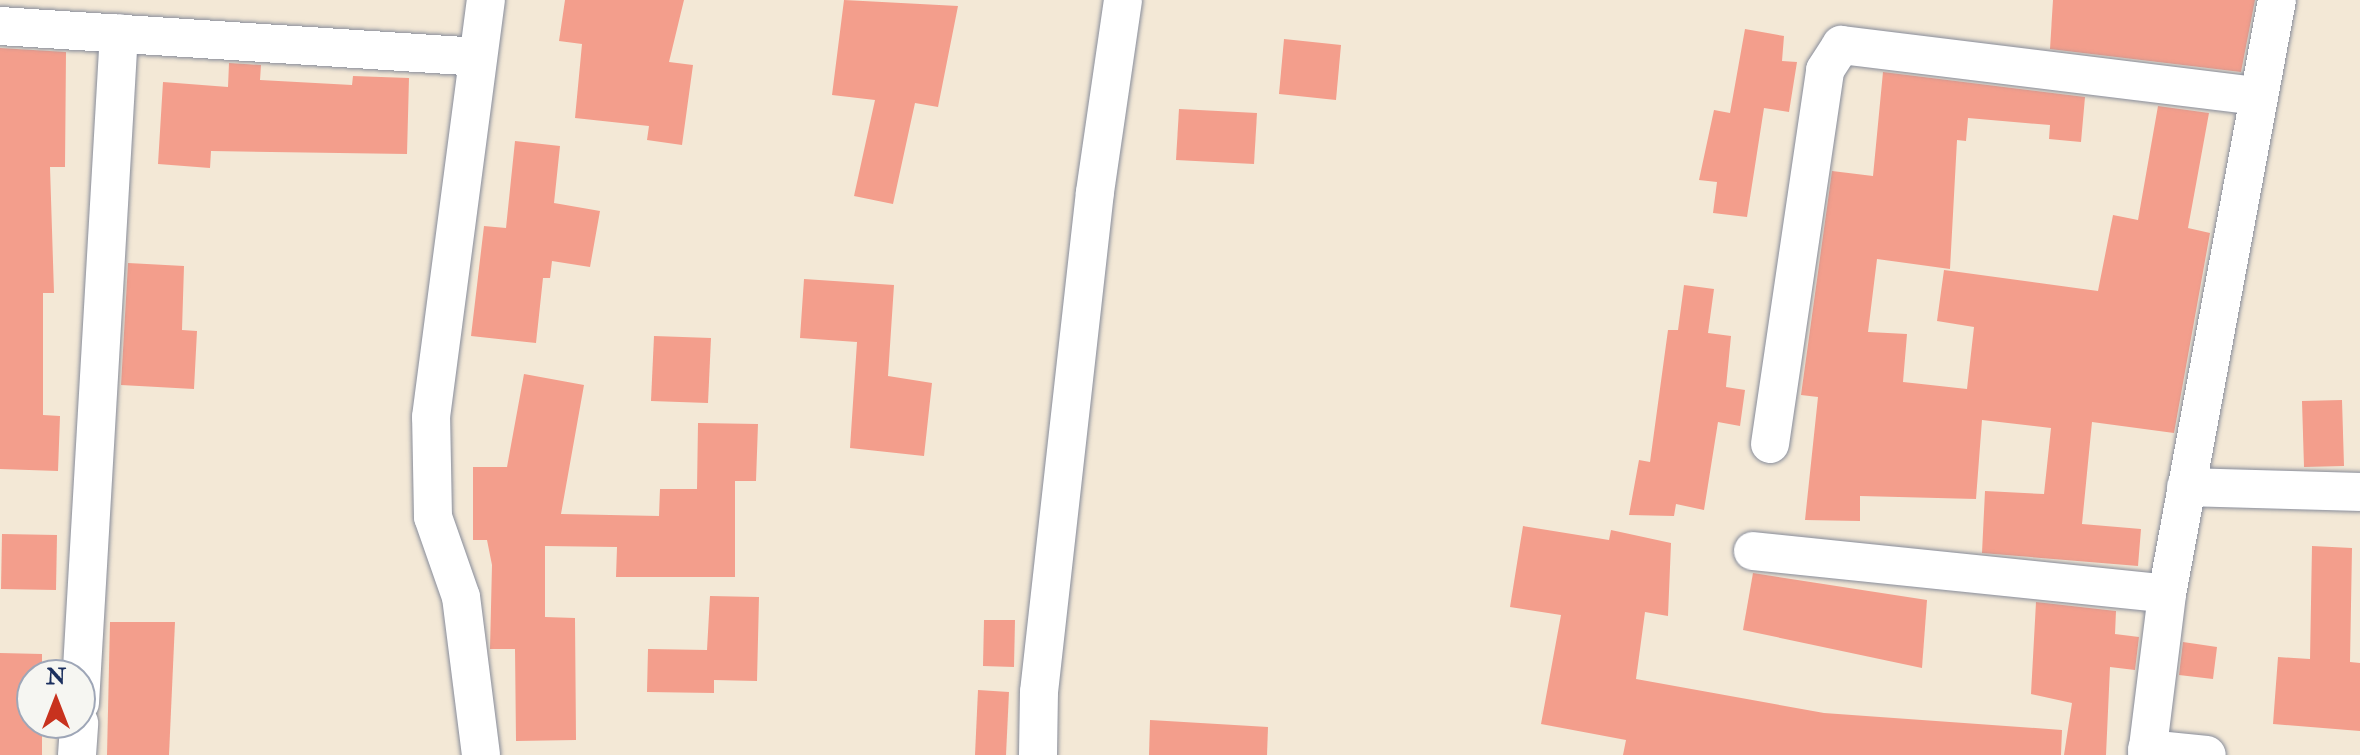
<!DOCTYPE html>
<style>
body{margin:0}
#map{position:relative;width:2360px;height:755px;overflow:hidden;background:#f3e8d6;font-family:"IM FELL Double Pica",serif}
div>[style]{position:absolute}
.building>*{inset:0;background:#f39e8c}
.roads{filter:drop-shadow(0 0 2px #878c9a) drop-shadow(0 0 2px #878c9a)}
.minor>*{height:38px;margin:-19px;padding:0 19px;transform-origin:19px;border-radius:19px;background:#fff}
span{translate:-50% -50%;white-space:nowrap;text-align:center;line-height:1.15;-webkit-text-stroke:6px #f6f6f2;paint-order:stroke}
.north{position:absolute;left:16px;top:659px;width:80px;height:80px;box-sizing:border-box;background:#f6f6f2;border:2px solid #9ea6b7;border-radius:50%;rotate:0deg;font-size:22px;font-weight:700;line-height:32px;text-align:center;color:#1b2f5e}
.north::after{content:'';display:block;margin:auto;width:28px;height:36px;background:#c8321e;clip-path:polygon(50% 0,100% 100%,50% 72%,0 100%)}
</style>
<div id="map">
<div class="building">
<i style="clip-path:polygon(565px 0,684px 0,669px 62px,693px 65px,682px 145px,647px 140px,649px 126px,575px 118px,582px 44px,559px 41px)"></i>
<i style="clip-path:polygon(844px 0,958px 6px,938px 107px,915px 103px,893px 204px,854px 196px,875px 100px,832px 95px)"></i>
<i style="clip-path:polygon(2053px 0,2255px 0,2241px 72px,2050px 49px)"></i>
<i style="clip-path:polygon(1745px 29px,1784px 36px,1782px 61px,1797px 62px,1789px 112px,1764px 108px,1747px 217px,1713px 213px,1717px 182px,1699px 180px,1714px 110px,1730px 113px)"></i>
<i style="clip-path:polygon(1284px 39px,1341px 45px,1336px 100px,1279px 94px)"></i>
<i style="clip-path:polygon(0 48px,66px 52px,65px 167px,50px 167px,54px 293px,43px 293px,43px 415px,60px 416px,58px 471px,0 469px)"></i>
<i style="clip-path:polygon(229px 63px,261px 65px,260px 80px,352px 85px,353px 76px,409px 78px,407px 154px,211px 151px,210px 168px,158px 164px,163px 82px,228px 87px)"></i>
<i style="clip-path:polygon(1883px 72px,2085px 97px,2081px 142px,2049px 139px,2050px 125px,1968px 118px,1966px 141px,1957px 140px,1950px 269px,1877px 259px,1868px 332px,1907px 334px,1903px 382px,1967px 389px,1974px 327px,1937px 321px,1944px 270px,2098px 291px,2113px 215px,2138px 220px,2158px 106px,2209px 113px,2188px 228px,2210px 233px,2174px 433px,2092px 422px,2082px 524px,2141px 529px,2138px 566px,1982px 553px,1985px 491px,2044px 494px,2051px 428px,1982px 420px,1976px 499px,1860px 496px,1860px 521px,1805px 520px,1818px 397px,1801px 395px,1832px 171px,1873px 176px)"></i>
<i style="clip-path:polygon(1179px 109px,1257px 113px,1254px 164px,1176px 160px)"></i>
<i style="clip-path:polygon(515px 141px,560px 146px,554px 203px,600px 211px,590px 267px,552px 261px,550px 278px,543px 278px,536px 343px,471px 336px,484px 226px,506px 228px)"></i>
<i style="clip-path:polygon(128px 263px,184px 266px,182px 330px,197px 331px,194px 389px,121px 385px)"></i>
<i style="clip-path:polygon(804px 279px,894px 285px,888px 376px,932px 383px,924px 456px,850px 448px,857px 342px,800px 338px)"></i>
<i style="clip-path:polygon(1684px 285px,1714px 289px,1708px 333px,1731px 336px,1726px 387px,1745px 390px,1740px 426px,1718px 422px,1704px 510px,1676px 504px,1674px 516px,1629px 515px,1639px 460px,1650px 462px,1668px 330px,1678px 330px)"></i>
<i style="clip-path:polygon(654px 336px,711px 338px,708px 403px,651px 401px)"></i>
<i style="clip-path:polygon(524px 374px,584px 385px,561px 514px,659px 516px,660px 489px,697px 489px,698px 423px,758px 424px,756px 481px,735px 481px,735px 577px,616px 577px,617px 547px,545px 546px,545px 617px,575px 618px,576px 740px,516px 741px,515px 649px,490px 649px,492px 565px,487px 540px,473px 540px,473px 467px,507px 467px)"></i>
<i style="clip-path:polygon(2342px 400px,2344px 466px,2304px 467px,2302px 401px)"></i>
<i style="clip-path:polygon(1523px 526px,1609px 540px,1611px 530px,1671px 543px,1668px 616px,1645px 612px,1636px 679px,1824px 713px,2062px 730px,2061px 755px,1623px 755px,1626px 740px,1541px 724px,1561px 615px,1510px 607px)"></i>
<i style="clip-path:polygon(2px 534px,57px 535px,56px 590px,1px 589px)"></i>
<i style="clip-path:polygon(2312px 546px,2352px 548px,2350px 662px,2360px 663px,2360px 731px,2273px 724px,2278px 657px,2310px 659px)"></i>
<i style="clip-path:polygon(1753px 573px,1927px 600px,1922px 668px,1743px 630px)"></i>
<i style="clip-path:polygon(710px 596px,759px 597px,757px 681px,714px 680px,714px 693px,647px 692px,648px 649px,707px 650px)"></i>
<i style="clip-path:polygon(2036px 602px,2116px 611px,2115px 634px,2139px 637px,2135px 670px,2110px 667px,2106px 755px,2064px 755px,2072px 703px,2031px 694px)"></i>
<i style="clip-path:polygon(984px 620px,1015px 620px,1014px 667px,983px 666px)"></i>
<i style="clip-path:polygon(110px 622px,175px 622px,169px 755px,107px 755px)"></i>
<i style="clip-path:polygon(2183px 642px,2217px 647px,2213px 679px,2179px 675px)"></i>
<i style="clip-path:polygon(0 653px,42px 654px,42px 675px,32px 675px,32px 723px,42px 723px,42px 755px,0 755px)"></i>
<i style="clip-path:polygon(978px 690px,1009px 692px,1006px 755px,975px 755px)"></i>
<i style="clip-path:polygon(1150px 720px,1268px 727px,1267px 755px,1149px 755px)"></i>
</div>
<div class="roads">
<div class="minor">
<i style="left:0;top:26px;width:478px;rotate:3.7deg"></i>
<i style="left:1770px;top:444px;width:378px;rotate:-81.6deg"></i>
<i style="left:1825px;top:70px;width:30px;rotate:-57deg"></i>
<i style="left:1841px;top:45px;width:416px;rotate:7deg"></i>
<i style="left:2186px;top:487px;width:174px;rotate:1.6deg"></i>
<i style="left:1753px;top:551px;width:416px;rotate:5.9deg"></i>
<i style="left:80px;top:703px;width:671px;rotate:-86.67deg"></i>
<i style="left:2147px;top:749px;width:60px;rotate:5.7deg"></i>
<i style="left:77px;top:755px;width:32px;rotate:-86deg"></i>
<i style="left:481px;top:755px;width:159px;rotate:-97.2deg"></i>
<i style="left:461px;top:597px;width:85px;rotate:-109.3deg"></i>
<i style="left:433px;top:517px;width:100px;rotate:-91.1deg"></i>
<i style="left:431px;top:417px;width:421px;rotate:-82.5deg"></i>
<i style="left:1038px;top:755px;width:63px;rotate:-89.1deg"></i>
<i style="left:1039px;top:692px;width:503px;rotate:-83.61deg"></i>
<i style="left:1095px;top:192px;width:194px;rotate:-81.7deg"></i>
<i style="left:2147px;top:755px;width:162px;rotate:-82.9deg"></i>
<i style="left:2167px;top:594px;width:604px;rotate:-79.51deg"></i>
</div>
</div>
<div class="north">N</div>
</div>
